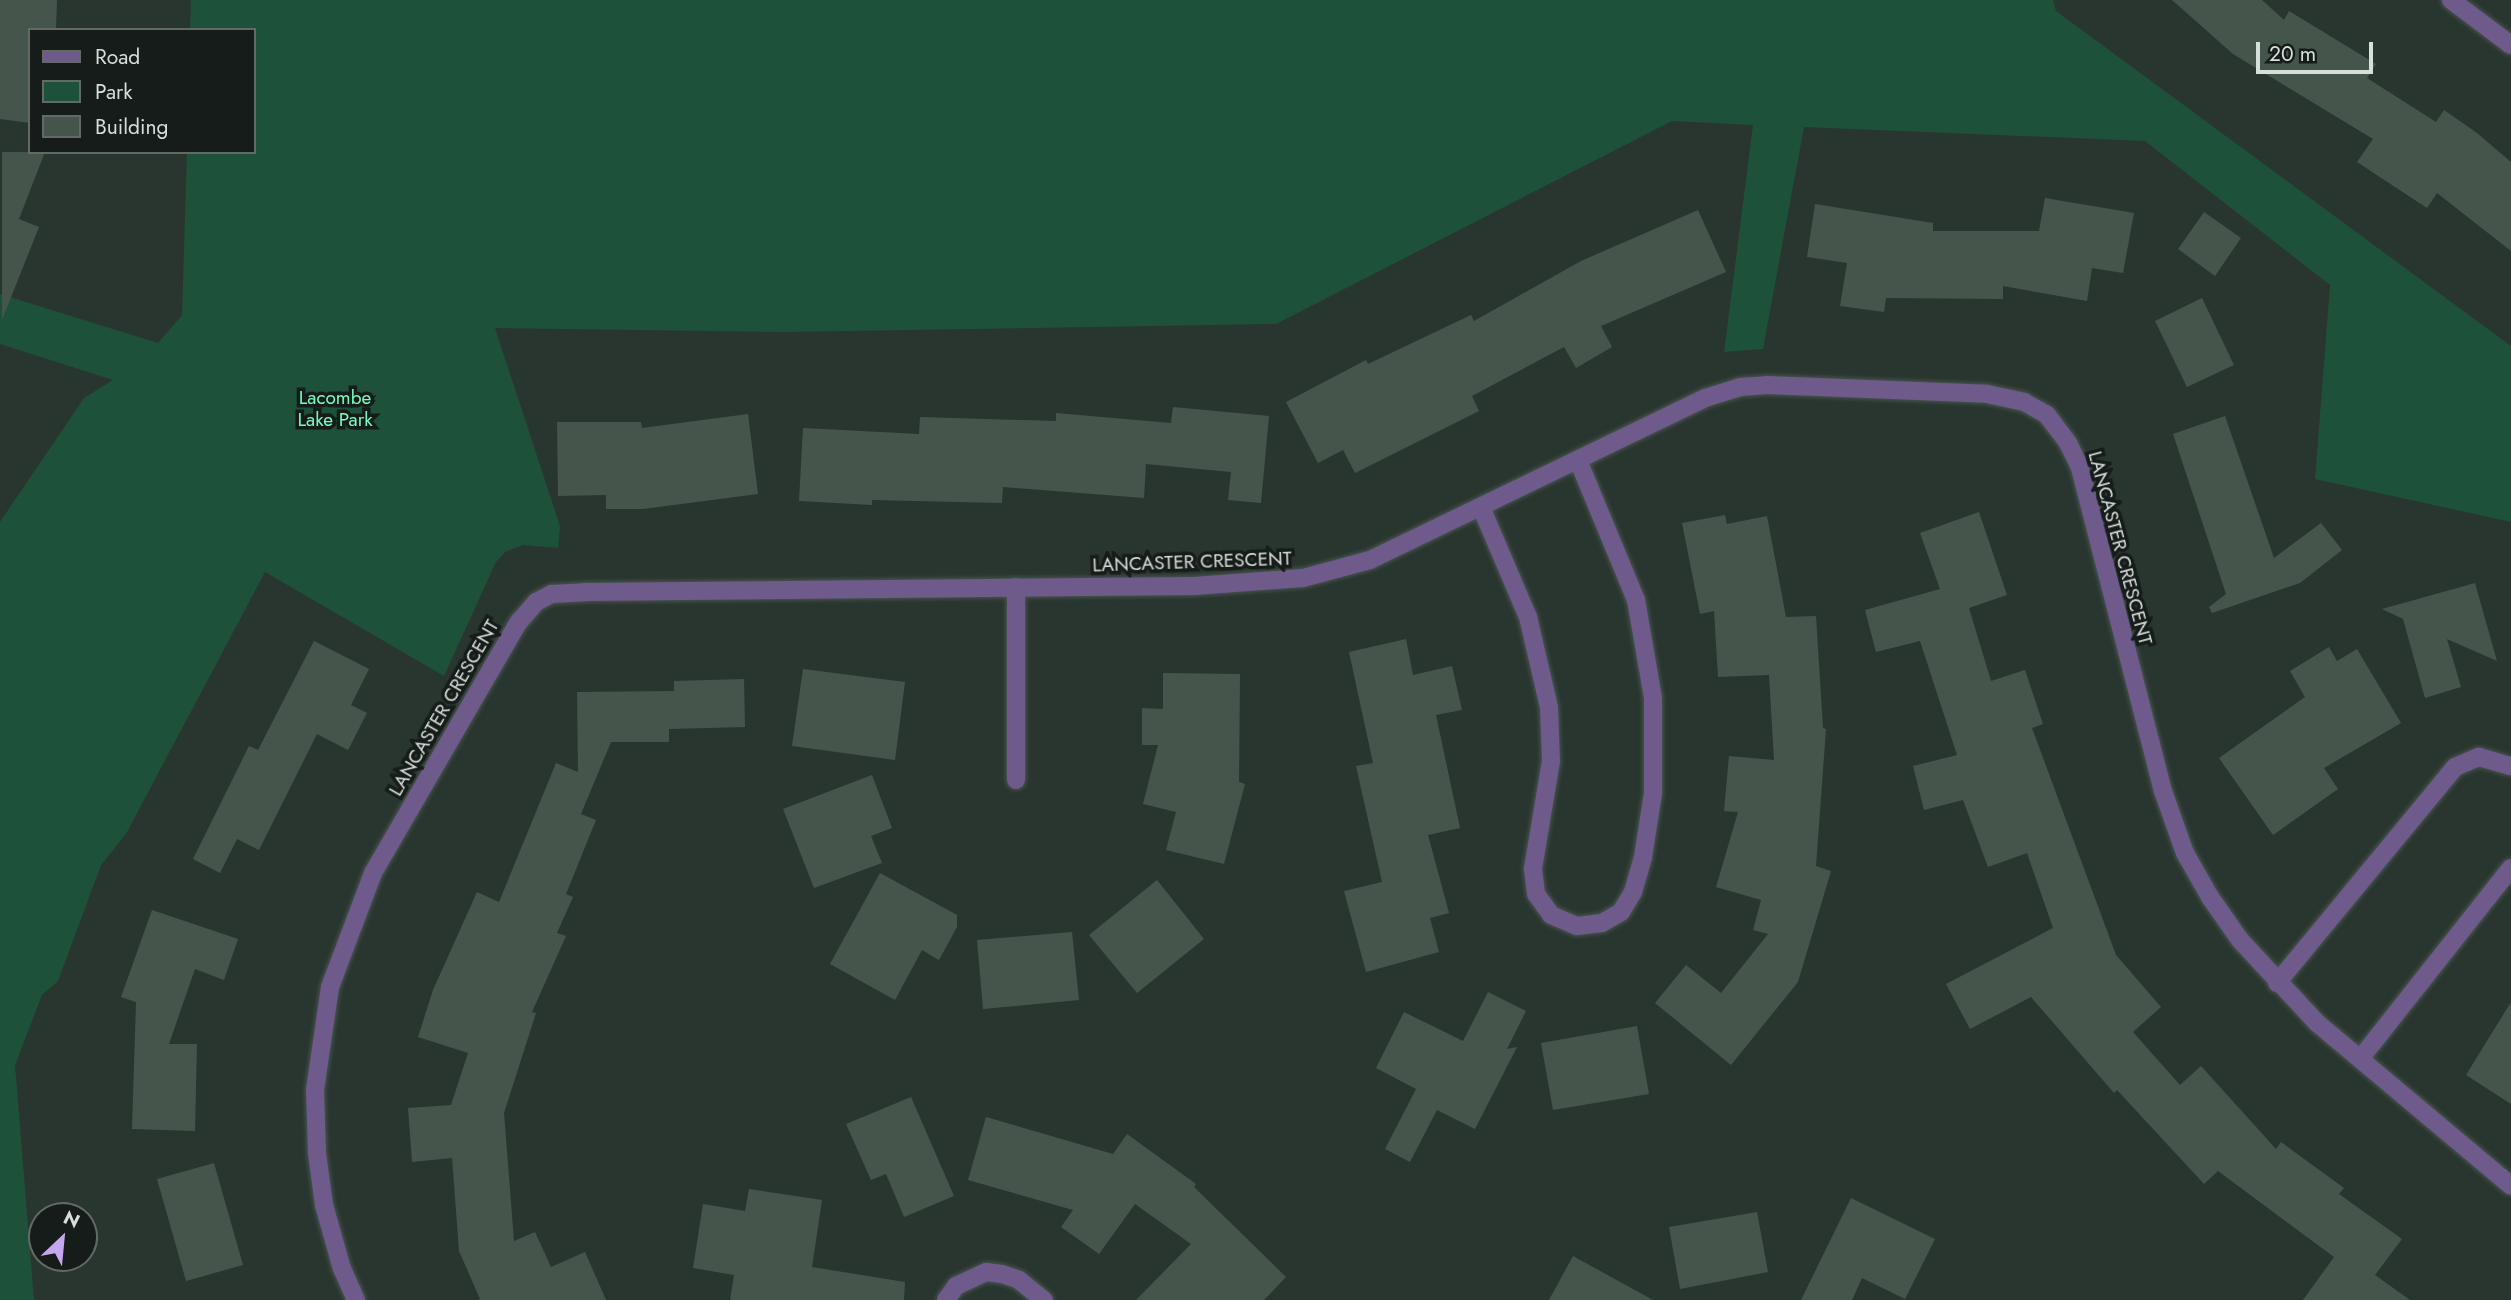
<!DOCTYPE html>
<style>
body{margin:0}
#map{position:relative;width:2511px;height:1300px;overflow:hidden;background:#29362f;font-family:Jost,sans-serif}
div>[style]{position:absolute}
.green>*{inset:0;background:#1e5139}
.building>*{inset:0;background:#46554c}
.roads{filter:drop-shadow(0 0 2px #48544e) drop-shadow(0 0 2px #48544e)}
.street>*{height:18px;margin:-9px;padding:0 9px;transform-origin:9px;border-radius:9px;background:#6f5a8c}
span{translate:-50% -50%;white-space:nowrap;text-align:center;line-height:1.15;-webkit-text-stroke:7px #161c19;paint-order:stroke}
.park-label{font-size:19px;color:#76fcbc}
.street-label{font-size:19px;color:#d7dfda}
.legend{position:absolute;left:28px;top:28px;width:228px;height:126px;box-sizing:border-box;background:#161c19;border:2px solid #636a66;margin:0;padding:9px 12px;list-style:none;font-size:21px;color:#d7dfda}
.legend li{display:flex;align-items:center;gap:14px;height:35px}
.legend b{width:35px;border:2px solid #636a66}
.north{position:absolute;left:28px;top:1202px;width:70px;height:70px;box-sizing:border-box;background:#161c19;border:2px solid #636a66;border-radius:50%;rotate:26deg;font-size:19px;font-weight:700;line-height:28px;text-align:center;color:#d7dfda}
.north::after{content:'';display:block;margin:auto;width:24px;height:32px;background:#c5a7f1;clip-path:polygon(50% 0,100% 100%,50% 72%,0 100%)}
.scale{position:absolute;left:2256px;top:42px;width:117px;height:32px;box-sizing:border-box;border:4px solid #d7dfda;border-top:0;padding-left:9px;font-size:21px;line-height:24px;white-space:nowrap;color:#d7dfda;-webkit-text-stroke:5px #161c19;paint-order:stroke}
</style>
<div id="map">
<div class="green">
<i style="clip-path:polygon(191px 0,2053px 0,2056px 11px,2511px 346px,2511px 522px,2315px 479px,2330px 285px,2145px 141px,1804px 127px,1763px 349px,1724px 352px,1753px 125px,1672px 121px,1276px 324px,784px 332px,495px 328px,560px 526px,558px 548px,523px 545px,505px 552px,496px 562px,444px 676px,265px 572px,126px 834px,101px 865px,58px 981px,42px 995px,15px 1065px,34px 1300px,0 1300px,0 522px,84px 398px,113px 380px,0 344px,0 294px,158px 343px,182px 315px,187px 152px,254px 152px,254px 30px,190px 30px)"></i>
</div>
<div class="building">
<i style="clip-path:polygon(0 0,57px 0,56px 30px,30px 30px,30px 123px,0 119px)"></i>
<i style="clip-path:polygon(2172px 0,2262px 0,2284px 20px,2289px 11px,2376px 64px,2367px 78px,2436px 122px,2444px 110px,2477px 133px,2511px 162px,2511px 251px,2437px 193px,2427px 208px,2357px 162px,2373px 139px,2233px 54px)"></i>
<i style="clip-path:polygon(2px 152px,45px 152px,19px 219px,39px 227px,2px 320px)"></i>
<i style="clip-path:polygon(2045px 198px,2134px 213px,2123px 273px,2092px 268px,2087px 301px,2003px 286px,2003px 299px,1886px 298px,1884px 312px,1840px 306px,1847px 263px,1807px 257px,1815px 204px,1933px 223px,1933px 231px,2039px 231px)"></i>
<i style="clip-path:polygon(1698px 210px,1726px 272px,1601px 326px,1612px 347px,1576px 368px,1564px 347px,1472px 396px,1479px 411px,1355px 473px,1343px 450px,1318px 463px,1286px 402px,1366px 360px,1368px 364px,1471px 315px,1474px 321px,1581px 261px)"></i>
<i style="clip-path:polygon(2204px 212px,2241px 238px,2215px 276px,2178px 249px)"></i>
<i style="clip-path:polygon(2202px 298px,2234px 365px,2187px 387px,2155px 321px)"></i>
<i style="clip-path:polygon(1173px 407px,1269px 416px,1261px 503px,1228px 500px,1231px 472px,1146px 464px,1144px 498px,1003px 487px,1002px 503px,872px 500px,872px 505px,799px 501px,803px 428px,919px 434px,920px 417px,1056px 421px,1056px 413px,1171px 423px)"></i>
<i style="clip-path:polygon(748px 414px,758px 494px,643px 509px,606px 509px,606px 495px,558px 496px,557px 422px,641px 422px,642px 428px)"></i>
<i style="clip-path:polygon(2225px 416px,2274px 558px,2321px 523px,2342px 550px,2300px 583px,2212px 613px,2209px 607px,2226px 594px,2173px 434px)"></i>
<i style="clip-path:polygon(1979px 512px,2007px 595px,1969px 608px,1991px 681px,2025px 670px,2043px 724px,2032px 728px,2116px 955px,2161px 1007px,2133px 1032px,2180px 1085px,2201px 1066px,2276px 1149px,2281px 1142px,2344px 1188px,2339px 1194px,2402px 1239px,2375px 1275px,2410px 1300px,2303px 1300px,2334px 1257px,2218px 1171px,2204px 1184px,2117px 1090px,2114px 1093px,2031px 997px,1970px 1029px,1946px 984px,2053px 928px,2027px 853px,1988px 867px,1963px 800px,1924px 810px,1913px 766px,1957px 755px,1920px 641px,1876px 652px,1865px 610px,1940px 589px,1920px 533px)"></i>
<i style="clip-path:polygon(1725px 515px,1727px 524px,1767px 516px,1786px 617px,1816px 616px,1823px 728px,1826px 729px,1816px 866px,1831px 871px,1798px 982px,1731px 1065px,1655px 1003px,1686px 965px,1721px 993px,1768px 934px,1753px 930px,1761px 900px,1716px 887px,1738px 812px,1724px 811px,1729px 756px,1774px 760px,1769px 675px,1718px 677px,1714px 611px,1700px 614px,1682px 523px)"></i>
<i style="clip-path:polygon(2475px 583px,2497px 661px,2447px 639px,2461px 687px,2425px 698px,2403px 619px,2382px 609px)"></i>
<i style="clip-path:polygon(1406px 639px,1413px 675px,1452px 666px,1462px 710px,1436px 715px,1460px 828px,1428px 835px,1449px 913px,1430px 918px,1439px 952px,1366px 972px,1344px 891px,1382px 882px,1356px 766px,1373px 763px,1349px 652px)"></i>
<i style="clip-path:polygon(314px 641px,369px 669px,351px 705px,367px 713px,348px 750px,317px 734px,259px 850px,237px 839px,220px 873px,193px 859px,249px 746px,258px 750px)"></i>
<i style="clip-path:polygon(2329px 647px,2337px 661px,2357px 649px,2401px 723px,2324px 768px,2338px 789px,2273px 835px,2219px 758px,2305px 697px,2290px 671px)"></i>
<i style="clip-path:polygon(803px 669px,905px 682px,895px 760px,792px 746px)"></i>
<i style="clip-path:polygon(1163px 673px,1240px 674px,1239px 782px,1245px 784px,1224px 864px,1166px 850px,1176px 812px,1143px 804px,1158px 745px,1142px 745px,1142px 708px,1163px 709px)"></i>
<i style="clip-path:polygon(744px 679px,745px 727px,669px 729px,669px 742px,611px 742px,581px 814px,596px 820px,566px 894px,573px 897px,557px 933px,566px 936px,532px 1012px,536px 1013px,504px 1113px,514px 1241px,535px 1232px,551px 1267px,585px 1252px,606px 1300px,477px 1300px,480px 1299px,459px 1251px,452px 1158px,412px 1162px,408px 1108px,451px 1105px,468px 1053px,418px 1037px,433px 990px,477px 892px,499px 902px,556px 763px,578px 772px,577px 692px,674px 691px,674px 681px)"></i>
<i style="clip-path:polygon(872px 775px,892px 828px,871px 836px,882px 863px,814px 888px,783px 809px)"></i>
<i style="clip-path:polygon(880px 873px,957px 915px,957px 927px,939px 960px,922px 950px,895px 1000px,830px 964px)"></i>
<i style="clip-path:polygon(1157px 880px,1204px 939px,1137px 993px,1089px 935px)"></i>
<i style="clip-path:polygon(152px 910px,238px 939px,224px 980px,195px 969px,169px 1044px,197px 1044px,195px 1131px,132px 1129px,136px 1002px,121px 997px)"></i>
<i style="clip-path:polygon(1072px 932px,1079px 1000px,983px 1009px,977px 940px)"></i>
<i style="clip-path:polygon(1488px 992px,1526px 1011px,1507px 1049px,1517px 1047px,1475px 1129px,1437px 1110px,1410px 1162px,1385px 1149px,1416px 1089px,1376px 1068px,1404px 1012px,1463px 1041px)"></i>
<i style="clip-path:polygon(2511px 1002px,2511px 1104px,2466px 1075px)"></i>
<i style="clip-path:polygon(1637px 1026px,1649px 1094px,1553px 1110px,1541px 1043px)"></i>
<i style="clip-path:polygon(911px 1097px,954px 1196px,904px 1217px,886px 1174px,871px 1180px,846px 1124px)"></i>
<i style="clip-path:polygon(986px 1117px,1113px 1154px,1127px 1134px,1196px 1184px,1194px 1187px,1286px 1277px,1264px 1300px,1136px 1300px,1191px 1244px,1135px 1204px,1099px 1254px,1061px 1227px,1073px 1210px,968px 1180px)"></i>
<i style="clip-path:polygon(214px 1163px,243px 1265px,186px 1281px,157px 1179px)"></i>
<i style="clip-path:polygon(749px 1189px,822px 1200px,812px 1267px,905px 1282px,904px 1300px,730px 1300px,734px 1275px,693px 1268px,703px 1204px,745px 1211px)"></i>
<i style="clip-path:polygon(1851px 1198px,1935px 1239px,1905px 1299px,1862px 1278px,1852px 1300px,1801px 1300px)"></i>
<i style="clip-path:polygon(1757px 1212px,1768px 1272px,1680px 1289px,1669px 1227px)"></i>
<i style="clip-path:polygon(1573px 1256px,1653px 1300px,1549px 1300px)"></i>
</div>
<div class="roads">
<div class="street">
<i style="left:2451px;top:0;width:75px;rotate:36.9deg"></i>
<i style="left:1481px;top:507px;width:120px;rotate:66.9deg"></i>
<i style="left:1528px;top:617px;width:92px;rotate:76.9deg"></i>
<i style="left:1549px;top:707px;width:54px;rotate:87.9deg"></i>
<i style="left:1551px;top:761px;width:109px;rotate:99.5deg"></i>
<i style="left:1533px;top:869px;width:25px;rotate:83deg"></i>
<i style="left:1536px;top:894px;width:26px;rotate:54deg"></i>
<i style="left:1551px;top:915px;width:28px;rotate:23deg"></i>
<i style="left:1577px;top:926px;width:25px;rotate:-7deg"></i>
<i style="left:1602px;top:923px;width:22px;rotate:-30deg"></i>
<i style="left:1621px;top:912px;width:23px;rotate:-59deg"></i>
<i style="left:1633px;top:892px;width:36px;rotate:-74deg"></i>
<i style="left:1643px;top:857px;width:65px;rotate:-81.1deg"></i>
<i style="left:1653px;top:793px;width:95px;rotate:-90deg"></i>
<i style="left:1653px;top:698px;width:99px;rotate:-99.8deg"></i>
<i style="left:1636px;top:600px;width:152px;rotate:-112.5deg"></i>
<i style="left:1016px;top:780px;width:193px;rotate:-90deg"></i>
<i style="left:2277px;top:983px;width:280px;rotate:-50.5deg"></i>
<i style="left:2455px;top:767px;width:26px;rotate:-23deg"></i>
<i style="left:2479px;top:757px;width:33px;rotate:16deg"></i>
<i style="left:2360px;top:1059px;width:243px;rotate:-51.7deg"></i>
<i style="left:356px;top:1300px;width:34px;rotate:-114deg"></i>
<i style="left:342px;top:1269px;width:66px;rotate:-105.7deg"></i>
<i style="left:324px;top:1205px;width:52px;rotate:-97.7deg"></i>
<i style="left:317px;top:1153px;width:63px;rotate:-91.8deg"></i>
<i style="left:315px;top:1090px;width:104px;rotate:-81.7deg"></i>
<i style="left:330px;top:987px;width:122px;rotate:-69.3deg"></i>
<i style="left:373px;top:873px;width:289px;rotate:-59.9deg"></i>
<i style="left:518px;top:623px;width:28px;rotate:-49deg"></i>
<i style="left:536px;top:602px;width:18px;rotate:-27deg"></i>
<i style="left:552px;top:594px;width:33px;rotate:-3deg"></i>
<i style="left:585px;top:592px;width:609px;rotate:-0.56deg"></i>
<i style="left:1194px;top:586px;width:109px;rotate:-4.2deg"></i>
<i style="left:1303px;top:578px;width:69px;rotate:-15deg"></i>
<i style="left:1370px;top:560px;width:372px;rotate:-25.8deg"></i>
<i style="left:1705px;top:398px;width:37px;rotate:-17deg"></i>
<i style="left:1740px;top:387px;width:27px;rotate:-4deg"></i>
<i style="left:1767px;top:385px;width:220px;rotate:2.3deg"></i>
<i style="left:1987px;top:394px;width:38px;rotate:12deg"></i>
<i style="left:2024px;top:402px;width:26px;rotate:29deg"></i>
<i style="left:2047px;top:415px;width:35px;rotate:53deg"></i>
<i style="left:2068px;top:443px;width:28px;rotate:64deg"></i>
<i style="left:2080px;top:468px;width:333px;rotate:75.6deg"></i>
<i style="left:2163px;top:791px;width:66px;rotate:70.5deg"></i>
<i style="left:2185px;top:853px;width:51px;rotate:60.4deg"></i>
<i style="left:2210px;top:897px;width:52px;rotate:55.1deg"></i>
<i style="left:2240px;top:940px;width:113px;rotate:47.1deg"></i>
<i style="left:2317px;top:1023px;width:253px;rotate:40deg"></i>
<i style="left:946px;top:1300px;width:17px;rotate:-54deg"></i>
<i style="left:956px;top:1286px;width:33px;rotate:-25deg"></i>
<i style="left:986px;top:1272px;width:16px;rotate:7deg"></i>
<i style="left:1002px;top:1274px;width:18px;rotate:19deg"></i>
<i style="left:1019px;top:1280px;width:32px;rotate:39deg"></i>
</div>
</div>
<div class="park-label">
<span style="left:335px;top:409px">Lacombe<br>Lake Park</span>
</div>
<div class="street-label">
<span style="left:2120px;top:548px;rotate:75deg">LANCASTER CRESCENT</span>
<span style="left:1192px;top:562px;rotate:-2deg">LANCASTER CRESCENT</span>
<span style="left:444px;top:708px;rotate:-60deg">LANCASTER CRESCENT</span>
</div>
<ul class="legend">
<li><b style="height:9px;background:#6f5a8c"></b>Road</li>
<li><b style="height:19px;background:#1e5139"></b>Park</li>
<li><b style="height:19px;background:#46554c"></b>Building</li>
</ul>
<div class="north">N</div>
<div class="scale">20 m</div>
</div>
